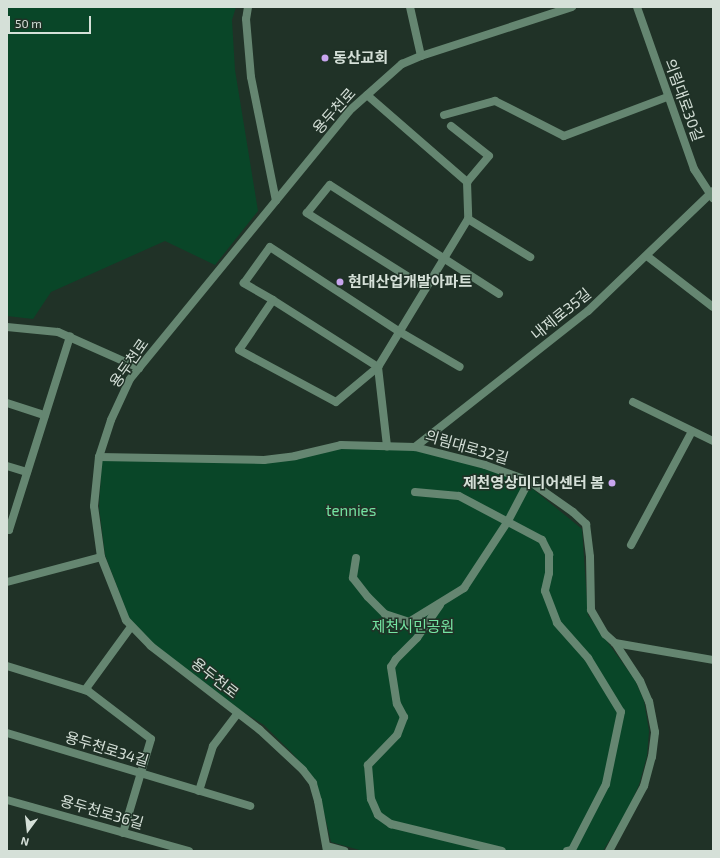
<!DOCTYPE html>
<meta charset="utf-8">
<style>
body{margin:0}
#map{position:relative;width:720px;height:858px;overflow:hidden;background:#203227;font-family:"Exo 2","Noto Sans KR",sans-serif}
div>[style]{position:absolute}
.green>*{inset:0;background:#094628}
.pedestrian>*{height:8px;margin:-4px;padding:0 4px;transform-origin:4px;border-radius:4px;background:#658671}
.minor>*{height:8px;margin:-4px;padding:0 4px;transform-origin:4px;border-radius:4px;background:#658671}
.dots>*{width:11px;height:11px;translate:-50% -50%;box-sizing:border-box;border:2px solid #203227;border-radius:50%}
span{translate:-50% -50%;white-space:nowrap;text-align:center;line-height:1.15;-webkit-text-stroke:3px #203227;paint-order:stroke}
.poi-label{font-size:15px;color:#d5e0d8;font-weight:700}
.left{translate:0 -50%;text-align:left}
.right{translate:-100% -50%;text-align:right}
.street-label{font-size:15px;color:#d5e0d8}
.park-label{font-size:15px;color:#74e4a2}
.frame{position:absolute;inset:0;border:8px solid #d5e0d8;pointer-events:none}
.north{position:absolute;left:8px;top:810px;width:40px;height:40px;-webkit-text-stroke:3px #203227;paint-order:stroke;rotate:195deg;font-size:11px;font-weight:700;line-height:16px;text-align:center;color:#d5e0d8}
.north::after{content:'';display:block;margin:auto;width:14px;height:18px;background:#d5e0d8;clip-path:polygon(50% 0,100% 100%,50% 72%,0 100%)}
.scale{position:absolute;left:8px;top:16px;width:83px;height:18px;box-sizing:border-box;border:2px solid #d5e0d8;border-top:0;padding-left:5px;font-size:12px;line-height:14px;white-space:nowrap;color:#d5e0d8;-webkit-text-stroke:3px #203227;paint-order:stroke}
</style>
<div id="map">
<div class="green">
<i style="clip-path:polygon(7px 7px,236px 7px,232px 20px,235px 70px,258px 211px,215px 265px,165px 241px,51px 292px,33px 319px,7px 316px)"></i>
<i style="clip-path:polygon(341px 445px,415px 447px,485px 465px,528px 485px,582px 529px,588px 615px,635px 680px,644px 701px,649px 731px,647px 756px,639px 785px,627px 811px,603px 851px,363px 851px,331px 842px,321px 800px,301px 763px,291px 752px,264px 725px,235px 707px,154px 644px,129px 618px,105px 555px,99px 507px,102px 460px,264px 460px)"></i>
</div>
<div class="pedestrian">
<i style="left:415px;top:492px;width:44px;rotate:5.2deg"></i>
<i style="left:459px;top:496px;width:94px;rotate:27.9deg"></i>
<i style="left:542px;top:540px;width:16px;rotate:63deg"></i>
<i style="left:549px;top:554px;width:19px;rotate:90deg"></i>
<i style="left:549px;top:573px;width:18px;rotate:103deg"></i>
<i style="left:545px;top:591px;width:34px;rotate:69deg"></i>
<i style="left:557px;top:623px;width:47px;rotate:48.5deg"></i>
<i style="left:588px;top:658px;width:63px;rotate:58.6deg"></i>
<i style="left:621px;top:712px;width:74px;rotate:101.8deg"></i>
<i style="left:606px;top:784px;width:74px;rotate:117.3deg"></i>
<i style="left:572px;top:850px;width:5px;rotate:169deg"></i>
<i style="left:356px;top:558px;width:20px;rotate:99deg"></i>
<i style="left:353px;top:578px;width:24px;rotate:52deg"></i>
<i style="left:368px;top:597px;width:24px;rotate:45deg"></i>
<i style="left:385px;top:614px;width:25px;rotate:18deg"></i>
<i style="left:409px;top:622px;width:65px;rotate:-31.7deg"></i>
<i style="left:464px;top:588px;width:80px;rotate:-56.7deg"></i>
<i style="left:508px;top:521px;width:45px;rotate:-62.3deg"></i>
<i style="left:440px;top:605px;width:40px;rotate:124.9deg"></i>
<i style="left:417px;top:638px;width:30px;rotate:135deg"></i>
<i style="left:396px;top:659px;width:9px;rotate:122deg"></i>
<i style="left:391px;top:667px;width:37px;rotate:81deg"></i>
<i style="left:397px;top:704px;width:15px;rotate:62deg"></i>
<i style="left:404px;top:717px;width:19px;rotate:111deg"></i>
<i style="left:397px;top:735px;width:42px;rotate:134deg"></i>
<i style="left:368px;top:765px;width:34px;rotate:85deg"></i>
<i style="left:371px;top:799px;width:17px;rotate:66deg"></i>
<i style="left:378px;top:815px;width:16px;rotate:35deg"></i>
<i style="left:391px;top:824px;width:114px;rotate:13.7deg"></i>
</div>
<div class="minor">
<i style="left:248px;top:7px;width:12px;rotate:99deg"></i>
<i style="left:246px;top:19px;width:58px;rotate:85.1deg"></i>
<i style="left:251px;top:77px;width:126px;rotate:78.6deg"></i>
<i style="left:410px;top:7px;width:50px;rotate:77.3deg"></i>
<i style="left:637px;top:7px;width:172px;rotate:70.6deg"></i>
<i style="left:694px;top:169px;width:35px;rotate:57deg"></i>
<i style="left:367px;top:95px;width:133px;rotate:41deg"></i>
<i style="left:467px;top:182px;width:37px;rotate:88deg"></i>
<i style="left:468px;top:219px;width:173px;rotate:121.3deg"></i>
<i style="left:378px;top:367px;width:125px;rotate:-147.5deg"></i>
<i style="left:273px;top:300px;width:60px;rotate:124.2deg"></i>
<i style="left:239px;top:350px;width:110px;rotate:28.2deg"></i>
<i style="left:336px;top:402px;width:55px;rotate:-39.8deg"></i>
<i style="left:378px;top:367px;width:80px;rotate:83.5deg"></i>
<i style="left:444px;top:115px;width:53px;rotate:-15.4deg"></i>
<i style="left:495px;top:101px;width:77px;rotate:26.9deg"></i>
<i style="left:564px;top:136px;width:110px;rotate:-20.7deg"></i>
<i style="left:451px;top:126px;width:48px;rotate:38.3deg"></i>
<i style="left:489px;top:156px;width:34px;rotate:130deg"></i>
<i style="left:468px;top:219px;width:73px;rotate:31.5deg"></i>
<i style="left:647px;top:256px;width:83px;rotate:37.7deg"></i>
<i style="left:426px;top:288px;width:141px;rotate:-147.8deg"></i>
<i style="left:307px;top:213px;width:36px;rotate:-51deg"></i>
<i style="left:330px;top:185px;width:201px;rotate:32.8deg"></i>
<i style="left:273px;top:300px;width:34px;rotate:-150deg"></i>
<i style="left:244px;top:283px;width:44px;rotate:-54.2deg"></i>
<i style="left:270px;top:247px;width:155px;rotate:33.2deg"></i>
<i style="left:400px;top:332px;width:69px;rotate:30.3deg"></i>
<i style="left:7px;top:327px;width:51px;rotate:5.6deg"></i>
<i style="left:58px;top:332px;width:89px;rotate:24deg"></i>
<i style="left:633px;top:402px;width:89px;rotate:26deg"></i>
<i style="left:7px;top:403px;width:40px;rotate:18deg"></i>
<i style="left:415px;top:447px;width:220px;rotate:-38.2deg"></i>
<i style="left:588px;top:311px;width:173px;rotate:-43.8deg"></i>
<i style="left:99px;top:457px;width:165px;rotate:1deg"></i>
<i style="left:264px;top:460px;width:31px;rotate:-7deg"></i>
<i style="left:295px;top:456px;width:47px;rotate:-13.4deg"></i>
<i style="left:341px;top:445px;width:74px;rotate:1.5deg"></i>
<i style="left:415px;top:447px;width:72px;rotate:14.4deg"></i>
<i style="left:485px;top:465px;width:47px;rotate:20deg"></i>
<i style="left:529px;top:481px;width:54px;rotate:35.2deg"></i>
<i style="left:573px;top:512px;width:18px;rotate:43deg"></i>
<i style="left:586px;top:524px;width:33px;rotate:83deg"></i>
<i style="left:590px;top:557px;width:53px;rotate:88.9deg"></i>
<i style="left:591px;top:610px;width:28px;rotate:60deg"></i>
<i style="left:605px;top:634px;width:13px;rotate:42deg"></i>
<i style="left:615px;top:643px;width:99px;rotate:9.8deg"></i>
<i style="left:7px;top:466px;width:21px;rotate:17deg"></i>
<i style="left:7px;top:530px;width:2px"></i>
<i style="left:9px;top:530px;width:203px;rotate:-72.5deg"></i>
<i style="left:631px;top:545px;width:129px;rotate:-61.8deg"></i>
<i style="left:7px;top:582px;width:97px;rotate:-14.9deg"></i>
<i style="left:7px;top:666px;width:85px;rotate:17.2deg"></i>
<i style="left:88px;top:691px;width:79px;rotate:37.3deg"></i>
<i style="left:151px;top:739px;width:98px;rotate:106.6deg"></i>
<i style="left:85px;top:690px;width:78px;rotate:-53.9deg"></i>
<i style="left:7px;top:733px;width:254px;rotate:16.7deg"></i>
<i style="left:199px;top:791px;width:47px;rotate:-72.7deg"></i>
<i style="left:213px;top:746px;width:40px;rotate:-53deg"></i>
<i style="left:7px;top:800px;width:189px;rotate:15.7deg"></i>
<i style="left:327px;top:846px;width:18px;rotate:16deg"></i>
<i style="left:327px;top:851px;width:51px;rotate:-100.2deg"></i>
<i style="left:318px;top:801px;width:19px;rotate:-106deg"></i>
<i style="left:313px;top:783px;width:16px;rotate:-128deg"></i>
<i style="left:303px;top:770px;width:59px;rotate:-137.1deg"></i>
<i style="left:260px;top:730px;width:138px;rotate:-142.4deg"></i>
<i style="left:151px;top:646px;width:36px;rotate:-134deg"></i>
<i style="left:126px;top:620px;width:68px;rotate:-111.6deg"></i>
<i style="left:101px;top:557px;width:51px;rotate:-97.8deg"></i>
<i style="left:94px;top:506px;width:49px;rotate:-84.2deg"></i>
<i style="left:99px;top:457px;width:39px;rotate:-72deg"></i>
<i style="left:111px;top:420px;width:45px;rotate:-65.1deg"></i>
<i style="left:130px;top:379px;width:346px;rotate:-50.7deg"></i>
<i style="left:349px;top:111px;width:71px;rotate:-41.6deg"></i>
<i style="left:402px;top:64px;width:21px;rotate:-23deg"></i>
<i style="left:421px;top:56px;width:159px;rotate:-18deg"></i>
<i style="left:609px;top:851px;width:74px;rotate:-61.7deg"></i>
<i style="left:644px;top:786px;width:30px;rotate:-75deg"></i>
<i style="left:652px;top:757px;width:25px;rotate:-83deg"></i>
<i style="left:655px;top:732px;width:31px;rotate:-101deg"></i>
<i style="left:649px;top:702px;width:23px;rotate:-113deg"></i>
<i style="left:640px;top:681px;width:45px;rotate:-123.3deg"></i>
</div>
<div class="dots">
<i style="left:325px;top:58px;background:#c8a5ee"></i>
<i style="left:340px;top:282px;background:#c8a5ee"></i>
<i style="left:612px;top:483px;background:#c8a5ee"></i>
</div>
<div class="poi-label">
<span class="left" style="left:333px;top:58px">동산교회</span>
<span class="left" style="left:348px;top:282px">현대산업개발아파트</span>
<span class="right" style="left:604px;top:483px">제천영상미디어센터 봄</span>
</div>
<div class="street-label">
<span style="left:684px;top:100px;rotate:70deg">의림대로30길</span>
<span style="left:334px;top:111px;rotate:-48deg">용두천로</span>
<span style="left:561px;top:314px;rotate:-39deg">내제로35길</span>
<span style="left:129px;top:363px;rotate:-55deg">용두천로</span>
<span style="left:467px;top:447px;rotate:16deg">의림대로32길</span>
<span style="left:215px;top:678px;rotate:38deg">용두천로</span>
<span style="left:107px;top:749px;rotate:17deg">용두천로34길</span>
<span style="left:102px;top:812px;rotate:16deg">용두천로36길</span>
</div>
<div class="park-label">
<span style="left:351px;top:511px">tennies</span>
<span style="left:413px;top:627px">제천시민공원</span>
</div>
<div class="frame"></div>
<div class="north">N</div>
<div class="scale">50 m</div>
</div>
